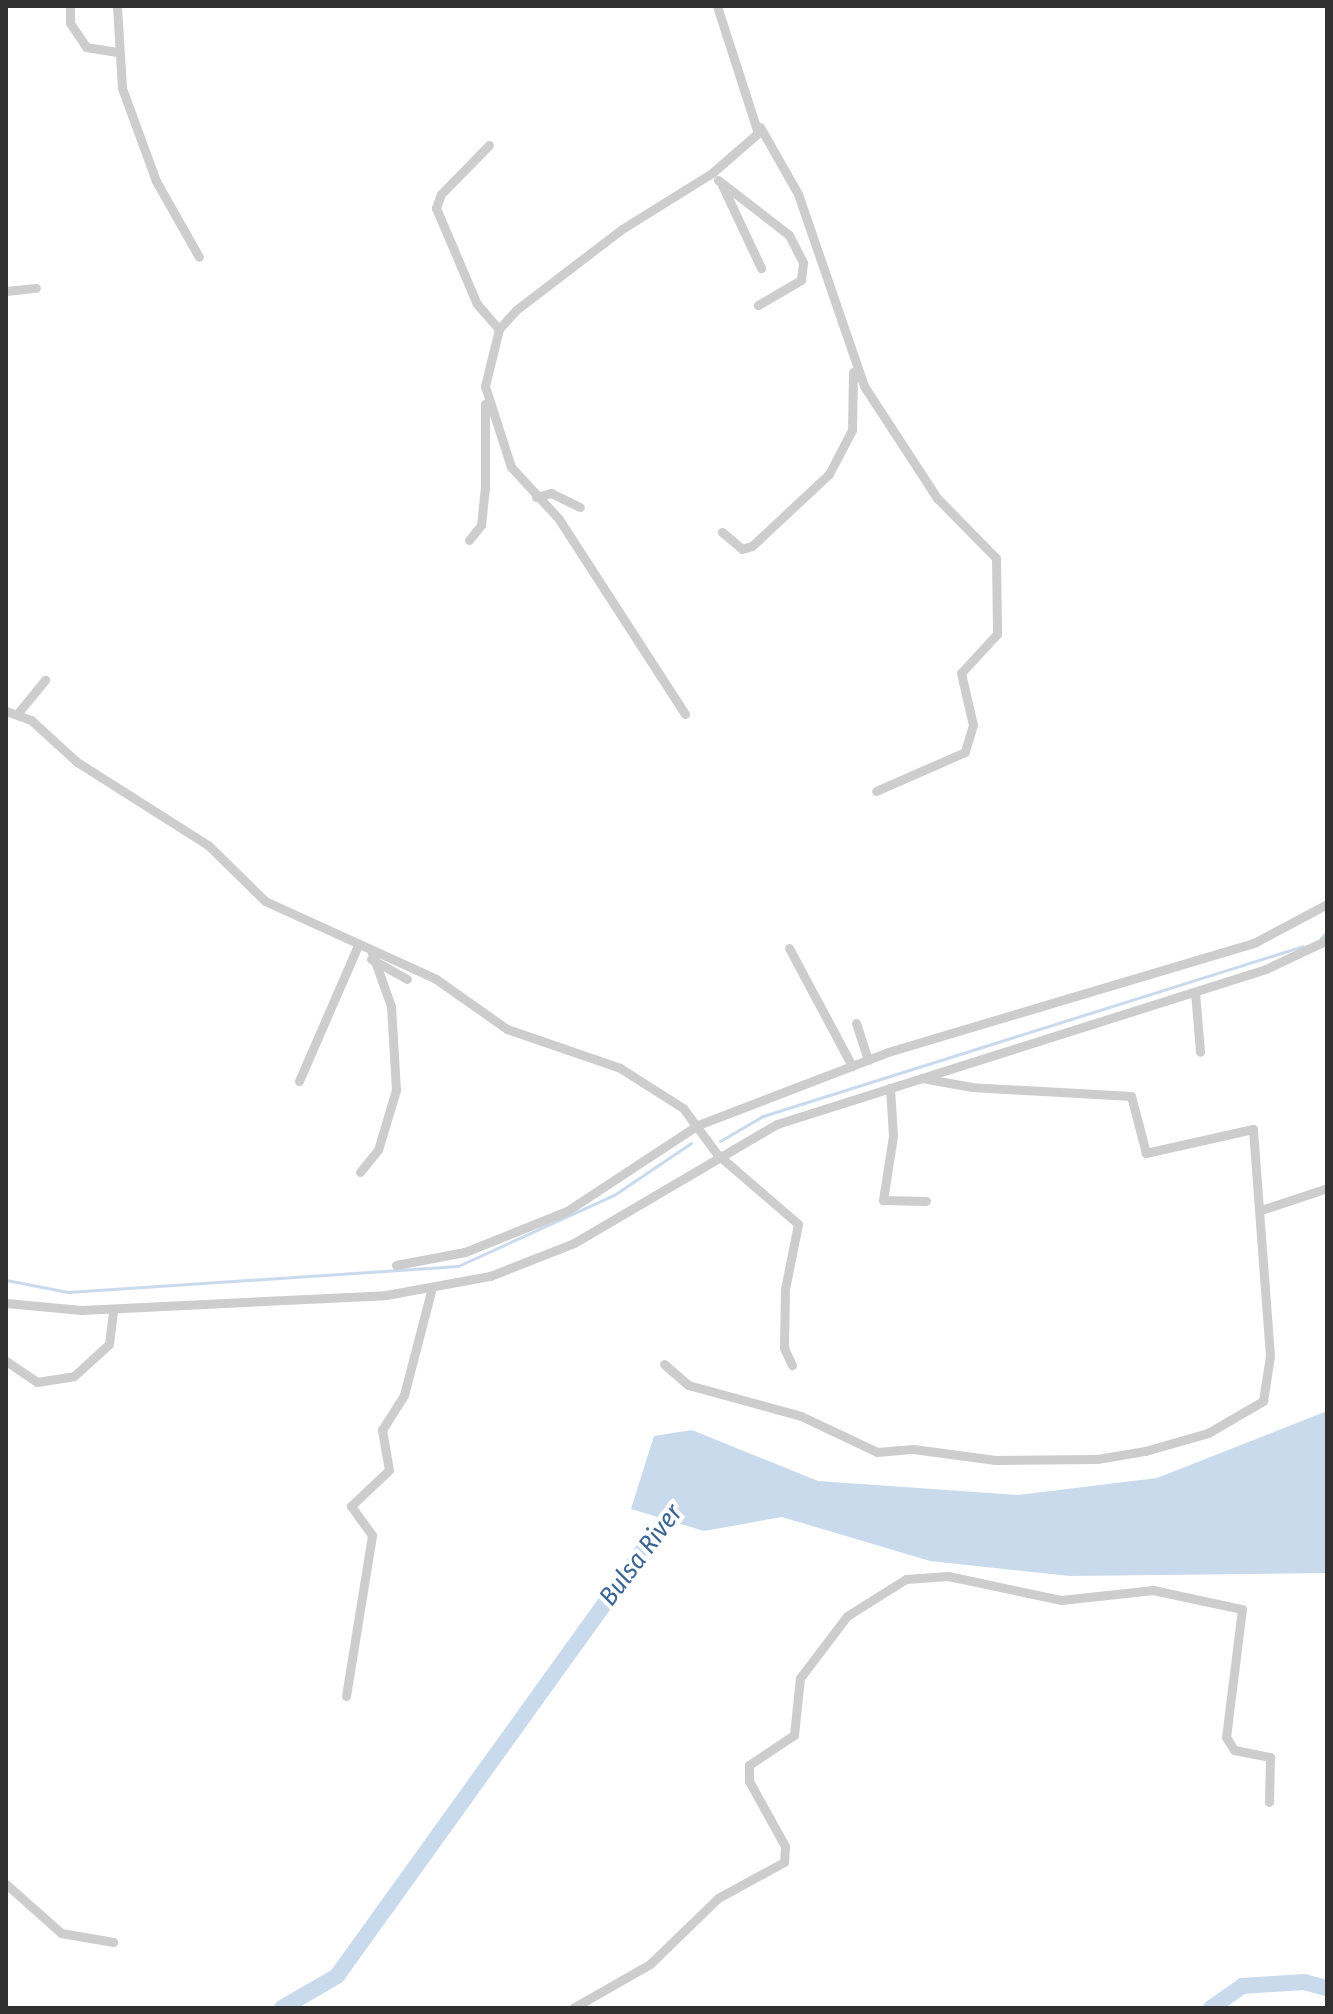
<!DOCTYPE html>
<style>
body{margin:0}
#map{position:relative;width:1333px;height:2014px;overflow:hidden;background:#fff;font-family:"Fira Sans Condensed",sans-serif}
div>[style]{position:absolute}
.water>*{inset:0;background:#c9daed}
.stream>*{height:3px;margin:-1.5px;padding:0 1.5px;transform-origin:1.5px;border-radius:1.5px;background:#c9daed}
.river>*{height:16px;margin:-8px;padding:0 8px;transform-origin:8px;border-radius:8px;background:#c9daed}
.minor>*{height:9px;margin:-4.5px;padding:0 4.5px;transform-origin:4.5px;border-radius:4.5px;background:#cdcdcd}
span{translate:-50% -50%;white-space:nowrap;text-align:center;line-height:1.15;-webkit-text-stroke:8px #fff;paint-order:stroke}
.water-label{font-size:26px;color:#3b6594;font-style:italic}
.frame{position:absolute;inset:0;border:8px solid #303030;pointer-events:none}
</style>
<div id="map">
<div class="water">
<i style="clip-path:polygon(1327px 1411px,1327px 1573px,1070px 1576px,930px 1561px,782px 1517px,704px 1531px,631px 1509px,654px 1436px,692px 1430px,818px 1481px,1018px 1495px,1157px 1478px)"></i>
</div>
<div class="stream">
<i style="left:1321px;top:938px;width:8px;rotate:-45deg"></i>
<i style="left:720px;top:1141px;width:50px;rotate:-30.2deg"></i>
<i style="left:763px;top:1116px;width:566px;rotate:-17.47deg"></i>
<i style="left:6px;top:1280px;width:63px;rotate:11deg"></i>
<i style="left:68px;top:1292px;width:391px;rotate:-3.8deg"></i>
<i style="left:458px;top:1266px;width:171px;rotate:-24.5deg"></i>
<i style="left:614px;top:1195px;width:93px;rotate:-34deg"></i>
<i style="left:293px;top:2002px;width:6px;rotate:72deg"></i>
</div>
<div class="river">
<i style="left:282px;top:2008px;width:64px;rotate:-30.2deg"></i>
<i style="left:337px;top:1976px;width:583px;rotate:-54.29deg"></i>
<i style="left:1211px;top:2008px;width:38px;rotate:-35deg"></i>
<i style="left:1242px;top:1986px;width:62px;rotate:-3.7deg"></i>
<i style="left:1304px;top:1982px;width:24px;rotate:15deg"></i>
</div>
<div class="minor">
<i style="left:70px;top:6px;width:17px;rotate:90deg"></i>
<i style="left:70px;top:23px;width:29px;rotate:56deg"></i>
<i style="left:86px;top:47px;width:30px;rotate:9deg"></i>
<i style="left:117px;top:6px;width:82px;rotate:86.5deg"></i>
<i style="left:122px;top:88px;width:99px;rotate:69.9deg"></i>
<i style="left:156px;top:181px;width:87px;rotate:60.5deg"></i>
<i style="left:760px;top:127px;width:77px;rotate:60.4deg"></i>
<i style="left:798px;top:194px;width:203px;rotate:71deg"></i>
<i style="left:864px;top:386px;width:134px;rotate:56.9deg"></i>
<i style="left:937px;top:498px;width:84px;rotate:45.5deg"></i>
<i style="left:996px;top:558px;width:76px;rotate:89.2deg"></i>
<i style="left:997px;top:634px;width:53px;rotate:132.7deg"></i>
<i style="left:961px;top:673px;width:53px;rotate:77deg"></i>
<i style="left:973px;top:725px;width:28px;rotate:107deg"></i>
<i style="left:965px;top:752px;width:97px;rotate:156.3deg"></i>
<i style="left:489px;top:145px;width:69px;rotate:134.4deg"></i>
<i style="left:441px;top:194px;width:15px;rotate:110deg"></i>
<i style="left:436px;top:208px;width:104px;rotate:66.9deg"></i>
<i style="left:477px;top:304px;width:33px;rotate:49deg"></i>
<i style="left:718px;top:180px;width:90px;rotate:37.8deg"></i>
<i style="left:789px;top:235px;width:31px;rotate:63deg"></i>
<i style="left:803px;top:263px;width:17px;rotate:97deg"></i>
<i style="left:801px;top:280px;width:50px;rotate:149.8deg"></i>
<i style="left:722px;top:185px;width:92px;rotate:64.8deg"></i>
<i style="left:6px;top:291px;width:30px;rotate:-6deg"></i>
<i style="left:536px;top:497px;width:16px;rotate:-15deg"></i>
<i style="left:551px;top:493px;width:32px;rotate:26deg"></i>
<i style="left:722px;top:532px;width:26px;rotate:40deg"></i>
<i style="left:742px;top:549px;width:10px;rotate:-17deg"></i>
<i style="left:752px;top:546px;width:105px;rotate:-43.1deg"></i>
<i style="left:829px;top:474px;width:50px;rotate:-62.4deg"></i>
<i style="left:852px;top:430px;width:58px;rotate:-89deg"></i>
<i style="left:469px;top:540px;width:19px;rotate:-51deg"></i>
<i style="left:481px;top:525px;width:36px;rotate:-84deg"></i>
<i style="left:485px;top:489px;width:85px;rotate:-90deg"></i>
<i style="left:6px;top:711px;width:27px;rotate:20deg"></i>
<i style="left:31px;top:720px;width:62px;rotate:42.4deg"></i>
<i style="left:77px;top:762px;width:155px;rotate:32.4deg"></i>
<i style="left:208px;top:845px;width:80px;rotate:44.5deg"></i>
<i style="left:265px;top:901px;width:188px;rotate:24.5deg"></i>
<i style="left:436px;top:979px;width:87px;rotate:35.2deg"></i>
<i style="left:507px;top:1029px;width:120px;rotate:19deg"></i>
<i style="left:620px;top:1068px;width:75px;rotate:32.4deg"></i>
<i style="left:683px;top:1108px;width:57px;rotate:53.5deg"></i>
<i style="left:717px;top:1154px;width:107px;rotate:40.8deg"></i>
<i style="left:798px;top:1224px;width:66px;rotate:101.3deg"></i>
<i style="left:785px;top:1289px;width:59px;rotate:91deg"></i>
<i style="left:784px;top:1348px;width:19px;rotate:65deg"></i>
<i style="left:18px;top:713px;width:43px;rotate:-50.7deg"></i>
<i style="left:685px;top:714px;width:232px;rotate:-122.9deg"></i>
<i style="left:559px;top:519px;width:71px;rotate:-132.7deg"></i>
<i style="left:511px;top:467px;width:85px;rotate:-107.8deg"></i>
<i style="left:485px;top:386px;width:59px;rotate:-76.2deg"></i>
<i style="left:499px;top:329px;width:25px;rotate:-48deg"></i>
<i style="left:516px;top:310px;width:133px;rotate:-37.4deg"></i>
<i style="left:622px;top:229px;width:106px;rotate:-31.9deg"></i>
<i style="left:712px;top:173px;width:61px;rotate:-41deg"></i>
<i style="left:758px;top:133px;width:133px;rotate:-107.9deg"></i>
<i style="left:789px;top:948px;width:134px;rotate:61.9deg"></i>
<i style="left:371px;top:959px;width:41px;rotate:29.1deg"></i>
<i style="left:1195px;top:992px;width:60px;rotate:85.2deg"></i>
<i style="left:856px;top:1023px;width:39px;rotate:72deg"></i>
<i style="left:299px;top:1081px;width:148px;rotate:-66.5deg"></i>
<i style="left:890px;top:1088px;width:48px;rotate:86.4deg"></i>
<i style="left:893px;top:1136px;width:65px;rotate:98.9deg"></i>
<i style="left:883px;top:1200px;width:43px;rotate:1.3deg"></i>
<i style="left:360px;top:1172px;width:28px;rotate:-51deg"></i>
<i style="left:378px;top:1150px;width:63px;rotate:-73.3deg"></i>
<i style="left:396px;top:1090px;width:84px;rotate:-93.4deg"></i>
<i style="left:391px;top:1006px;width:59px;rotate:-109.7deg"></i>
<i style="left:1261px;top:1210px;width:70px;rotate:-18.4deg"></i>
<i style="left:396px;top:1265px;width:70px;rotate:-10.7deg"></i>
<i style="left:465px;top:1252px;width:110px;rotate:-21.9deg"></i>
<i style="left:567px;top:1211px;width:157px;rotate:-33.3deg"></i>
<i style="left:698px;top:1125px;width:204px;rotate:-21deg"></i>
<i style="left:888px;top:1052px;width:382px;rotate:-16.6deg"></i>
<i style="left:1254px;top:943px;width:83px;rotate:-28.1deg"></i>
<i style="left:6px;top:1303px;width:76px;rotate:5.3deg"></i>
<i style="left:82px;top:1310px;width:304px;rotate:-2.8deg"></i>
<i style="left:386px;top:1295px;width:106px;rotate:-10.4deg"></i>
<i style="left:490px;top:1276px;width:90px;rotate:-21.4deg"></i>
<i style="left:574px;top:1243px;width:235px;rotate:-30.4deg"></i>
<i style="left:777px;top:1124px;width:513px;rotate:-17.59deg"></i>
<i style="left:1266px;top:969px;width:68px;rotate:-25.4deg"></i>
<i style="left:6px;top:1361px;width:37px;rotate:34deg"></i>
<i style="left:37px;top:1382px;width:37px;rotate:-9deg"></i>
<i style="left:74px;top:1376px;width:47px;rotate:-42.4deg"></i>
<i style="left:109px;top:1344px;width:35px;rotate:-83deg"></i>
<i style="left:664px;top:1364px;width:32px;rotate:41deg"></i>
<i style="left:688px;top:1385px;width:117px;rotate:15.3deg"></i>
<i style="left:801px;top:1416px;width:84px;rotate:25.3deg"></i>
<i style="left:877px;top:1452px;width:36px;rotate:-5deg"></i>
<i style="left:913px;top:1449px;width:83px;rotate:7.6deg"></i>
<i style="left:995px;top:1460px;width:102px;rotate:-0.6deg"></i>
<i style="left:1097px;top:1459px;width:49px;rotate:-9.5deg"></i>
<i style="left:1145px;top:1451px;width:66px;rotate:-15.9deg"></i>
<i style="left:1208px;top:1433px;width:64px;rotate:-30.2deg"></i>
<i style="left:1263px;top:1401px;width:46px;rotate:-81.2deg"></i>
<i style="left:1270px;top:1356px;width:228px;rotate:-94.3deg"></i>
<i style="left:1253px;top:1129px;width:110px;rotate:167.4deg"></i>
<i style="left:1146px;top:1153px;width:59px;rotate:-104.7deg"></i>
<i style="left:1131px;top:1096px;width:159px;rotate:-176.8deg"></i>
<i style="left:972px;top:1087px;width:51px;rotate:-169.8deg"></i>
<i style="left:346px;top:1696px;width:163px;rotate:-80.8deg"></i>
<i style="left:372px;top:1535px;width:36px;rotate:-126deg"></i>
<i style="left:351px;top:1506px;width:52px;rotate:-43.5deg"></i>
<i style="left:389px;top:1470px;width:41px;rotate:-99.9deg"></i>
<i style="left:382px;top:1430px;width:41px;rotate:-57.8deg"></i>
<i style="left:404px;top:1395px;width:107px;rotate:-75.4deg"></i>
<i style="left:6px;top:1884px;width:74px;rotate:41.7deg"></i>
<i style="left:61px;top:1933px;width:53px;rotate:9.8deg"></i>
<i style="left:573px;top:2008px;width:89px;rotate:-29.7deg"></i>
<i style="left:650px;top:1964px;width:95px;rotate:-44.1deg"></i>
<i style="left:718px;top:1898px;width:75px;rotate:-28.6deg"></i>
<i style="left:784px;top:1862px;width:16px;rotate:-86deg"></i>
<i style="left:785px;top:1846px;width:74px;rotate:-119deg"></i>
<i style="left:749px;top:1781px;width:16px;rotate:-90deg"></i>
<i style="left:749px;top:1765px;width:54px;rotate:-33.7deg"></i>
<i style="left:794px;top:1735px;width:57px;rotate:-84deg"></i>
<i style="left:800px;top:1678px;width:78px;rotate:-52.8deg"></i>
<i style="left:847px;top:1616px;width:70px;rotate:-32.1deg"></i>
<i style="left:906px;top:1579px;width:42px;rotate:-4.1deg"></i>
<i style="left:948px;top:1576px;width:116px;rotate:12deg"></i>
<i style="left:1061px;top:1600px;width:93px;rotate:-6.2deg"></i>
<i style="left:1153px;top:1590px;width:91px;rotate:12.1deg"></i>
<i style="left:1242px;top:1609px;width:129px;rotate:97.1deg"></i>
<i style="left:1226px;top:1737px;width:15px;rotate:58deg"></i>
<i style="left:1234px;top:1750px;width:37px;rotate:11deg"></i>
<i style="left:1270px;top:1757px;width:45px;rotate:91.3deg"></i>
</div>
<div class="water-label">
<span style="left:641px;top:1555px;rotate:-53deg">Bulsa River</span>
</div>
<div class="frame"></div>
</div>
